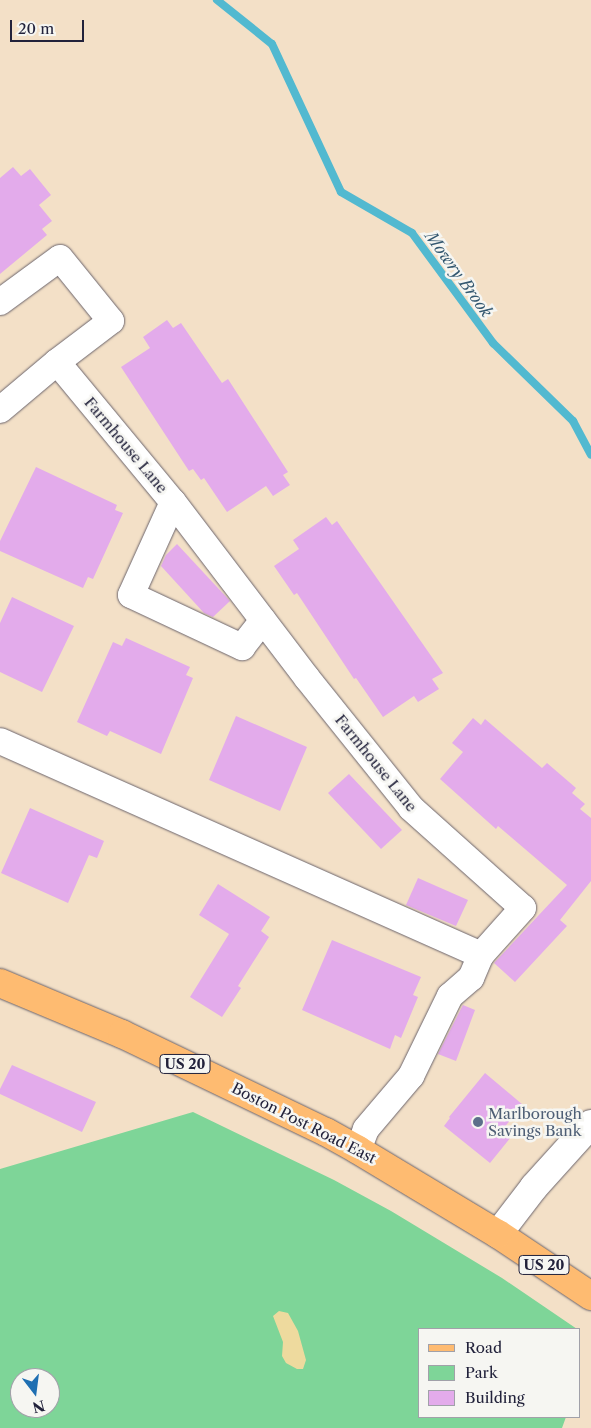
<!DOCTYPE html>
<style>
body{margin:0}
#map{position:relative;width:591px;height:1428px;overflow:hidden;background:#f3e0c7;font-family:"Libre Caslon Text",serif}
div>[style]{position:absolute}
.green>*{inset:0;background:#7ed598}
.sand>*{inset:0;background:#eeda9e}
.stream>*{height:8px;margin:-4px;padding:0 4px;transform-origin:4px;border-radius:4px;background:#52b9d0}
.building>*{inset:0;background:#e3abeb}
.roads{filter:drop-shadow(0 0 1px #6b646c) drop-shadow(0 0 1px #6b646c)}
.minor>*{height:26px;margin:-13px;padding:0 13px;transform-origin:13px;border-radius:13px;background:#fff}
.tertiary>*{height:28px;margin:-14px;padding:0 14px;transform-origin:14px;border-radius:14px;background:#fff}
.primary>*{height:28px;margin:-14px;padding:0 14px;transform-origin:14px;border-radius:14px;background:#febb71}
.trunk>*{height:28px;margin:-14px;padding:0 14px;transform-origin:14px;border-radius:14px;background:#febb71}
.dots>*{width:14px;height:14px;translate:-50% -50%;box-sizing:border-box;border:2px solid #f6f6f2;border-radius:50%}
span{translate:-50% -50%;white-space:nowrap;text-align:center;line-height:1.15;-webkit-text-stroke:5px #f6f6f2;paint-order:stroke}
.shield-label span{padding:1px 4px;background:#f6f6f2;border:1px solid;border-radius:4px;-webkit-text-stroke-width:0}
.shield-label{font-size:14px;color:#22223b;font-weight:700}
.street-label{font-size:15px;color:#22223b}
.service-label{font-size:15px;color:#4e5e75}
.left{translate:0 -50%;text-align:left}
.water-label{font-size:16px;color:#33576f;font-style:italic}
.legend{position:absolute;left:418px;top:1328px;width:162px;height:90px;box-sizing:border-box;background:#f6f6f2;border:1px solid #a1a1a9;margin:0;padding:6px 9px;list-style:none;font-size:15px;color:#22223b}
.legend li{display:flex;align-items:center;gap:10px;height:25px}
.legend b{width:25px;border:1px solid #a1a1a9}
.north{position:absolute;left:10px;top:1368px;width:50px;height:50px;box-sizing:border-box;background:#f6f6f2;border:1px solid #a1a1a9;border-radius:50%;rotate:165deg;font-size:14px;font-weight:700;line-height:20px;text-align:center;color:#22223b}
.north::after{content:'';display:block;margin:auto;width:18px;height:22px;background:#1f6fb2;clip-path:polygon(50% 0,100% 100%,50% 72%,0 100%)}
.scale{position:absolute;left:10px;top:20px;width:74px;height:22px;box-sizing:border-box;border:2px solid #22223b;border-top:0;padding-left:6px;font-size:15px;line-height:18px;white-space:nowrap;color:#22223b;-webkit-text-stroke:4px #f6f6f2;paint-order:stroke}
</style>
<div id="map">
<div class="green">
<i style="clip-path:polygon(evenodd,193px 1112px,334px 1180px,391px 1211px,502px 1278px,577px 1329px,420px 1329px,420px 1417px,566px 1417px,562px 1428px,0 1428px,0 1169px,193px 1112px,20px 1378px,50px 1378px,50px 1408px,20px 1408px,20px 1378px)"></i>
</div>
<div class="sand">
<i style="clip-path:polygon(279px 1311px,288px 1313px,298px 1331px,306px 1360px,303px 1369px,297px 1369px,286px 1363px,282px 1356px,283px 1342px,273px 1316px)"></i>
</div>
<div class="stream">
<i style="left:217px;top:0;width:70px;rotate:38.7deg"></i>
<i style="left:272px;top:44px;width:163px;rotate:65deg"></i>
<i style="left:341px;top:192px;width:82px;rotate:30deg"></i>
<i style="left:412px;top:233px;width:137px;rotate:53.6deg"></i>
<i style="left:493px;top:343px;width:112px;rotate:44.3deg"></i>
<i style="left:573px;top:421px;width:38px;rotate:62deg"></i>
</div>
<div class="building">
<i style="clip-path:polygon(13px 167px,21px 176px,30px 169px,51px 195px,39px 205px,52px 221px,42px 229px,47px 235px,0 274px,0 178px)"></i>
<i style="clip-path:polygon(167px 320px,173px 328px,181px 323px,222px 383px,228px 379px,288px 472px,283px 475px,290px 485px,273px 496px,266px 486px,227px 512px,204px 478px,201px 480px,193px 469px,189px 471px,121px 367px,150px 348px,143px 337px)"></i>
<i style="clip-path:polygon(36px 467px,117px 505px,115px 510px,123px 513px,93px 579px,88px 577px,83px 588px,0 551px,0 541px)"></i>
<i style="clip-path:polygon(326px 517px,332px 525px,337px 521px,443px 673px,432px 679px,439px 689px,418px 702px,414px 696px,383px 717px,356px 678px,354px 679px,297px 593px,294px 595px,274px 566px,299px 549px,293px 540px)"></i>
<i style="clip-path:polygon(177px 544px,230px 601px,213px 617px,204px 613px,161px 566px,166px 555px)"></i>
<i style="clip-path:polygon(12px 597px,74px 626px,42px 692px,0 672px,0 623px)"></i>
<i style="clip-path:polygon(126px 638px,190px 667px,186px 675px,193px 678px,161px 754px,110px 731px,107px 736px,77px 722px,113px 642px,122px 646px)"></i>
<i style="clip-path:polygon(236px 716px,307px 747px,280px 811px,209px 780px)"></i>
<i style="clip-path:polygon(473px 718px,481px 725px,485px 719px,542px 768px,547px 763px,576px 788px,572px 793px,585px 804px,580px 809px,591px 818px,591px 881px,560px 920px,567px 926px,515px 982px,494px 963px,567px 885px,498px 826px,496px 829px,440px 779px,463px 752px,452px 743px)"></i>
<i style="clip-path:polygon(349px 774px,402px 830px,381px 849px,328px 793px)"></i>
<i style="clip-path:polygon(30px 808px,104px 841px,97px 858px,89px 855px,68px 903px,1px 873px)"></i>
<i style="clip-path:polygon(418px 878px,468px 900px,456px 926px,406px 905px)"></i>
<i style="clip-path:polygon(218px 884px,270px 917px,261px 931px,269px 937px,238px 986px,241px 988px,222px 1017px,190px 997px,229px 934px,199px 915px)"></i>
<i style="clip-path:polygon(332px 940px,421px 977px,413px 995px,418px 997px,401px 1038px,395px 1035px,390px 1049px,302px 1010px)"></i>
<i style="clip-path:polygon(463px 1005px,475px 1010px,456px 1061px,438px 1054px)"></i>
<i style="clip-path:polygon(12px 1065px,96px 1102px,82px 1132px,0 1094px,0 1089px)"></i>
<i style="clip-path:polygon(485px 1073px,523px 1105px,502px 1130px,511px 1137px,490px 1163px,444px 1126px,450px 1118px,449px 1117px)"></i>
</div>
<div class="roads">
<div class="minor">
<i style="left:0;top:302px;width:74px;rotate:-36.3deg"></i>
<i style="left:60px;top:258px;width:81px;rotate:51deg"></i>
<i style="left:111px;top:321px;width:68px;rotate:142.8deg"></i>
<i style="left:57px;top:362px;width:182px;rotate:50.4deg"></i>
<i style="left:173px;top:502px;width:221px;rotate:52.7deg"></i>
<i style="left:307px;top:678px;width:166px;rotate:51.3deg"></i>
<i style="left:411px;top:808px;width:150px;rotate:41.8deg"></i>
<i style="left:523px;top:908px;width:63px;rotate:131.8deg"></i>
<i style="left:481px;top:955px;width:526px;rotate:-156.02deg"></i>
<i style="left:0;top:410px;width:75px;rotate:-40.1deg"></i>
<i style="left:173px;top:502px;width:102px;rotate:114.3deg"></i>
<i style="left:131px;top:595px;width:123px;rotate:25.1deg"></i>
<i style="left:242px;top:647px;width:34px;rotate:-52deg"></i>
<i style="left:358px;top:1150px;width:22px;rotate:-69deg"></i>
<i style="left:366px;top:1129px;width:70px;rotate:-49.7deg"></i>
<i style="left:411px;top:1076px;width:89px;rotate:-64deg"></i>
<i style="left:450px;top:996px;width:28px;rotate:-41deg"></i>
<i style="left:471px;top:978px;width:25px;rotate:-67deg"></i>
</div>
<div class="tertiary">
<i style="left:498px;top:1234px;width:59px;rotate:-52.5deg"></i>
<i style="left:534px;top:1187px;width:85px;rotate:-47.9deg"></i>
</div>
<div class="primary">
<i style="left:0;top:983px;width:132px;rotate:22.7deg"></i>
<i style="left:122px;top:1034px;width:226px;rotate:25.7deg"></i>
<i style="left:326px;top:1132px;width:37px;rotate:29deg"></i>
<i style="left:498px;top:1234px;width:112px;rotate:33.7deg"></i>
</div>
<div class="trunk">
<i style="left:358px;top:1150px;width:163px;rotate:31deg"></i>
</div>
</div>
<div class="dots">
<i style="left:478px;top:1122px;background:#5c6f8a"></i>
</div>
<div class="shield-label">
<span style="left:185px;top:1064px">US 20</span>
<span style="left:544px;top:1265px">US 20</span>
</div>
<div class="street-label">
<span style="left:126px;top:445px;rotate:50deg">Farmhouse Lane</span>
<span style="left:376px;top:763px;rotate:51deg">Farmhouse Lane</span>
<span style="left:304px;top:1123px;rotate:27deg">Boston Post Road East</span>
</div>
<div class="service-label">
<span class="left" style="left:488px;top:1122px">Marlborough<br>Savings Bank</span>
</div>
<div class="water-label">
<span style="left:459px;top:274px;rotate:54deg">Mowry Brook</span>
</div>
<ul class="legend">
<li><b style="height:6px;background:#febb71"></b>Road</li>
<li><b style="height:14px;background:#7ed598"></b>Park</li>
<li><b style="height:14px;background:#e3abeb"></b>Building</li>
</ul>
<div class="north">N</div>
<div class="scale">20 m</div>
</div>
